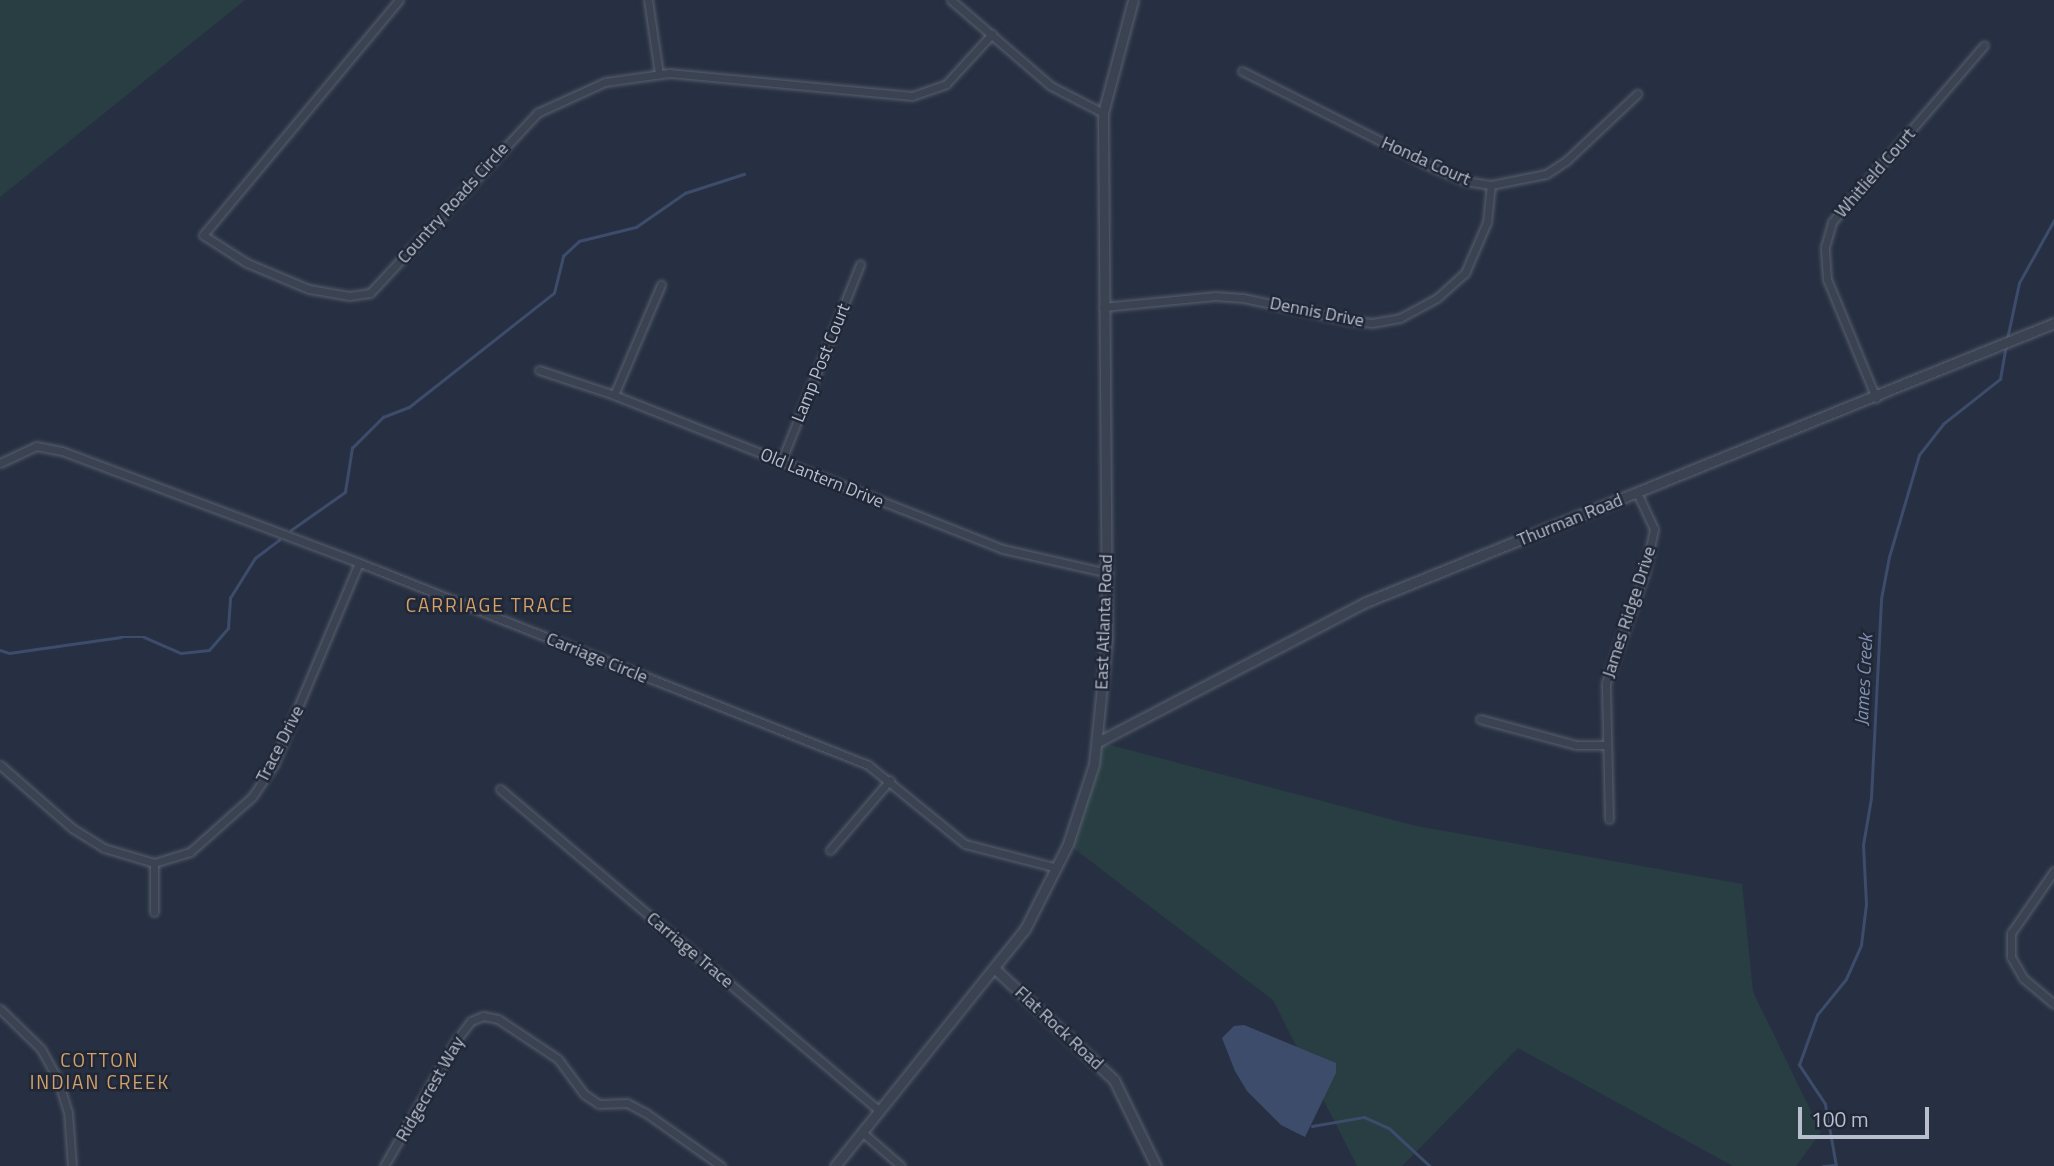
<!DOCTYPE html>
<style>
body{margin:0}
#map{position:relative;width:2054px;height:1166px;overflow:hidden;background:#273042;font-family:"Titillium Web",sans-serif}
div>[style]{position:absolute}
.green>*{inset:0;background:#293e43}
.water>*{inset:0;background:#3d4c6b}
.stream>*{height:2.5px;margin:-1.25px;padding:0 1.25px;transform-origin:1.25px;border-radius:1.25px;background:#3d4c6b}
.roads{filter:drop-shadow(0 0 2px #59606f) drop-shadow(0 0 2px #59606f)}
.minor>*{height:7px;margin:-3.5px;padding:0 3.5px;transform-origin:3.5px;border-radius:3.5px;background:#3b4352}
.tertiary>*{height:9px;margin:-4.5px;padding:0 4.5px;transform-origin:4.5px;border-radius:4.5px;background:#3b4352}
span{translate:-50% -50%;white-space:nowrap;text-align:center;line-height:1.15;-webkit-text-stroke:5px #202737;paint-order:stroke}
.street-label{font-size:18px;color:#b8becc}
.neighbourhood-label{font-size:19px;color:#d5a26a;letter-spacing:2px}
.water-label{font-size:19px;color:#8091b2;font-style:italic}
.scale{position:absolute;left:1798px;top:1107px;width:131px;height:32px;box-sizing:border-box;border:4px solid #b8becc;border-top:0;padding-left:9px;font-size:21px;line-height:24px;white-space:nowrap;color:#b8becc;-webkit-text-stroke:5px #202737;paint-order:stroke}
</style>
<div id="map">
<div class="green">
<i style="clip-path:polygon(0 0,245px 0,0 197px)"></i>
<i style="clip-path:polygon(1099px 742px,1416px 826px,1742px 884px,1753px 992px,1821px 1132px,1796px 1166px,1733px 1166px,1518px 1048px,1402px 1166px,1357px 1166px,1273px 1000px,1072px 847px)"></i>
</div>
<div class="water">
<i style="clip-path:polygon(1244px 1025px,1336px 1063px,1336px 1073px,1305px 1137px,1281px 1125px,1247px 1091px,1235px 1071px,1222px 1038px,1234px 1026px)"></i>
</div>
<div class="stream">
<i style="left:2007px;top:339px;width:57px;rotate:-77.9deg"></i>
<i style="left:2019px;top:283px;width:72px;rotate:-60.9deg"></i>
<i style="left:291px;top:530px;width:66px;rotate:-35.1deg"></i>
<i style="left:345px;top:492px;width:45px;rotate:-81deg"></i>
<i style="left:352px;top:448px;width:44px;rotate:-45deg"></i>
<i style="left:383px;top:417px;width:28px;rotate:-21deg"></i>
<i style="left:409px;top:407px;width:184px;rotate:-38.2deg"></i>
<i style="left:554px;top:293px;width:38px;rotate:-76deg"></i>
<i style="left:563px;top:256px;width:22px;rotate:-43deg"></i>
<i style="left:579px;top:241px;width:59px;rotate:-13.8deg"></i>
<i style="left:636px;top:227px;width:60px;rotate:-34.8deg"></i>
<i style="left:685px;top:193px;width:62px;rotate:-17.9deg"></i>
<i style="left:0;top:650px;width:9px;rotate:18deg"></i>
<i style="left:9px;top:653px;width:113px;rotate:-8.1deg"></i>
<i style="left:121px;top:637px;width:23px"></i>
<i style="left:144px;top:637px;width:40px;rotate:23.4deg"></i>
<i style="left:181px;top:653px;width:28px;rotate:-6deg"></i>
<i style="left:209px;top:650px;width:29px;rotate:-49deg"></i>
<i style="left:228px;top:628px;width:30px;rotate:-86deg"></i>
<i style="left:230px;top:598px;width:47px;rotate:-58deg"></i>
<i style="left:255px;top:558px;width:30px;rotate:-37deg"></i>
<i style="left:1312px;top:1126px;width:53px;rotate:-9.8deg"></i>
<i style="left:1364px;top:1117px;width:27px;rotate:24deg"></i>
<i style="left:1389px;top:1128px;width:56px;rotate:42.8deg"></i>
<i style="left:1823px;top:1166px;width:12px;rotate:-5deg"></i>
<i style="left:1836px;top:1166px;width:63px;rotate:-100.1deg"></i>
<i style="left:1825px;top:1104px;width:47px;rotate:-123.7deg"></i>
<i style="left:1799px;top:1065px;width:53px;rotate:-70.2deg"></i>
<i style="left:1817px;top:1015px;width:46px;rotate:-51.1deg"></i>
<i style="left:1846px;top:979px;width:37px;rotate:-66deg"></i>
<i style="left:1861px;top:945px;width:41px;rotate:-83deg"></i>
<i style="left:1866px;top:904px;width:59px;rotate:-92.9deg"></i>
<i style="left:1863px;top:845px;width:48px;rotate:-80.3deg"></i>
<i style="left:1871px;top:798px;width:199px;rotate:-87.1deg"></i>
<i style="left:1881px;top:599px;width:43px;rotate:-79.2deg"></i>
<i style="left:1889px;top:557px;width:106px;rotate:-73.6deg"></i>
<i style="left:1919px;top:455px;width:39px;rotate:-52deg"></i>
<i style="left:1943px;top:424px;width:73px;rotate:-38.3deg"></i>
<i style="left:2000px;top:379px;width:35px;rotate:-80deg"></i>
</div>
<div class="roads">
<div class="minor">
<i style="left:399px;top:0;width:306px;rotate:129.8deg"></i>
<i style="left:203px;top:235px;width:52px;rotate:32.5deg"></i>
<i style="left:247px;top:263px;width:67px;rotate:22.8deg"></i>
<i style="left:309px;top:289px;width:41px;rotate:9.9deg"></i>
<i style="left:349px;top:296px;width:21px;rotate:-8deg"></i>
<i style="left:370px;top:293px;width:246px;rotate:-47.1deg"></i>
<i style="left:537px;top:113px;width:75px;rotate:-24.5deg"></i>
<i style="left:605px;top:82px;width:65px;rotate:-8deg"></i>
<i style="left:669px;top:73px;width:244px;rotate:5.4deg"></i>
<i style="left:912px;top:96px;width:36px;rotate:-19deg"></i>
<i style="left:946px;top:84px;width:68px;rotate:-47.4deg"></i>
<i style="left:648px;top:0;width:75px;rotate:81.5deg"></i>
<i style="left:951px;top:0;width:132px;rotate:40.7deg"></i>
<i style="left:1051px;top:86px;width:59px;rotate:27.4deg"></i>
<i style="left:1242px;top:71px;width:211px;rotate:26.8deg"></i>
<i style="left:1430px;top:166px;width:38px;rotate:23deg"></i>
<i style="left:1465px;top:181px;width:26px;rotate:9deg"></i>
<i style="left:1491px;top:185px;width:56px;rotate:-11.3deg"></i>
<i style="left:1546px;top:174px;width:24px;rotate:-33deg"></i>
<i style="left:1566px;top:161px;width:98px;rotate:-43.3deg"></i>
<i style="left:1103px;top:307px;width:113px;rotate:-5.6deg"></i>
<i style="left:1215px;top:296px;width:28px;rotate:4deg"></i>
<i style="left:1243px;top:298px;width:106px;rotate:11.9deg"></i>
<i style="left:1347px;top:320px;width:25px;rotate:7deg"></i>
<i style="left:1372px;top:323px;width:28px;rotate:-10deg"></i>
<i style="left:1400px;top:318px;width:42px;rotate:-28.4deg"></i>
<i style="left:1437px;top:298px;width:38px;rotate:-42deg"></i>
<i style="left:1465px;top:273px;width:56px;rotate:-66.7deg"></i>
<i style="left:1487px;top:222px;width:37px;rotate:-84deg"></i>
<i style="left:539px;top:370px;width:79px;rotate:18.4deg"></i>
<i style="left:614px;top:395px;width:418px;rotate:21.6deg"></i>
<i style="left:1003px;top:549px;width:108px;rotate:12.9deg"></i>
<i style="left:614px;top:395px;width:120px;rotate:-66.9deg"></i>
<i style="left:1876px;top:398px;width:129px;rotate:-112.4deg"></i>
<i style="left:1827px;top:279px;width:32px;rotate:-94deg"></i>
<i style="left:1825px;top:247px;width:26px;rotate:-74deg"></i>
<i style="left:1832px;top:222px;width:233px;rotate:-49.3deg"></i>
<i style="left:781px;top:462px;width:213px;rotate:-68.2deg"></i>
<i style="left:0;top:463px;width:40px;rotate:-25deg"></i>
<i style="left:36px;top:446px;width:26px;rotate:11deg"></i>
<i style="left:62px;top:451px;width:318px;rotate:20.6deg"></i>
<i style="left:360px;top:563px;width:547px;rotate:21.68deg"></i>
<i style="left:868px;top:765px;width:125px;rotate:39.2deg"></i>
<i style="left:965px;top:844px;width:95px;rotate:14.6deg"></i>
<i style="left:1480px;top:719px;width:99px;rotate:15.2deg"></i>
<i style="left:1576px;top:745px;width:30px"></i>
<i style="left:0;top:765px;width:96px;rotate:41.2deg"></i>
<i style="left:72px;top:828px;width:38px;rotate:32deg"></i>
<i style="left:104px;top:848px;width:52px;rotate:16.7deg"></i>
<i style="left:154px;top:863px;width:38px;rotate:-17deg"></i>
<i style="left:190px;top:852px;width:83px;rotate:-41.6deg"></i>
<i style="left:252px;top:797px;width:40px;rotate:-56deg"></i>
<i style="left:274px;top:764px;width:218px;rotate:-67.1deg"></i>
<i style="left:500px;top:789px;width:498px;rotate:40.3deg"></i>
<i style="left:1609px;top:819px;width:136px;rotate:-91.3deg"></i>
<i style="left:1606px;top:683px;width:118px;rotate:-70.6deg"></i>
<i style="left:1645px;top:572px;width:44px;rotate:-78.2deg"></i>
<i style="left:1654px;top:529px;width:40px;rotate:-115deg"></i>
<i style="left:830px;top:850px;width:92px;rotate:-49.4deg"></i>
<i style="left:2054px;top:871px;width:75px;rotate:124.7deg"></i>
<i style="left:2011px;top:933px;width:24px;rotate:90deg"></i>
<i style="left:2011px;top:957px;width:24px;rotate:60deg"></i>
<i style="left:2023px;top:978px;width:40px;rotate:40deg"></i>
<i style="left:154px;top:912px;width:49px;rotate:-90deg"></i>
<i style="left:0;top:1009px;width:57px;rotate:44.3deg"></i>
<i style="left:41px;top:1049px;width:35px;rotate:61deg"></i>
<i style="left:58px;top:1080px;width:34px;rotate:73deg"></i>
<i style="left:68px;top:1112px;width:54px;rotate:85.8deg"></i>
<i style="left:863px;top:1133px;width:50px;rotate:41deg"></i>
<i style="left:384px;top:1166px;width:143px;rotate:-60.2deg"></i>
<i style="left:455px;top:1042px;width:26px;rotate:-53deg"></i>
<i style="left:471px;top:1021px;width:13px;rotate:-23deg"></i>
<i style="left:483px;top:1016px;width:15px;rotate:11deg"></i>
<i style="left:498px;top:1019px;width:72px;rotate:33.7deg"></i>
<i style="left:558px;top:1059px;width:44px;rotate:53.4deg"></i>
<i style="left:584px;top:1094px;width:18px;rotate:34deg"></i>
<i style="left:599px;top:1104px;width:28px;rotate:-2deg"></i>
<i style="left:627px;top:1103px;width:21px;rotate:28deg"></i>
<i style="left:646px;top:1113px;width:92px;rotate:35.2deg"></i>
</div>
<div class="tertiary">
<i style="left:1098px;top:742px;width:302px;rotate:-27.6deg"></i>
<i style="left:1366px;top:602px;width:742px;rotate:-22.07deg"></i>
<i style="left:995px;top:969px;width:163px;rotate:43deg"></i>
<i style="left:1114px;top:1080px;width:96px;rotate:64deg"></i>
<i style="left:835px;top:1166px;width:304px;rotate:-51.3deg"></i>
<i style="left:1025px;top:929px;width:95px;rotate:-63.2deg"></i>
<i style="left:1068px;top:844px;width:84px;rotate:-72deg"></i>
<i style="left:1094px;top:764px;width:126px;rotate:-84.1deg"></i>
<i style="left:1107px;top:639px;width:526px;rotate:-90.44deg"></i>
<i style="left:1103px;top:113px;width:117px;rotate:-75.1deg"></i>
</div>
</div>
<div class="street-label">
<span style="left:1426px;top:161px;rotate:24deg">Honda Court</span>
<span style="left:1875px;top:173px;rotate:-49deg">Whitlield Court</span>
<span style="left:453px;top:203px;rotate:-48deg">Country Roads Circle</span>
<span style="left:1317px;top:312px;rotate:11deg">Dennis Drive</span>
<span style="left:821px;top:363px;rotate:-68deg">Lamp Post Court</span>
<span style="left:822px;top:478px;rotate:22deg">Old Lantern Drive</span>
<span style="left:1570px;top:520px;rotate:-22deg">Thurman Road</span>
<span style="left:1629px;top:612px;rotate:-72deg">James Ridge Drive</span>
<span style="left:1104px;top:622px;rotate:-88deg">East Atlanta Road</span>
<span style="left:597px;top:658px;rotate:22deg">Carriage Circle</span>
<span style="left:280px;top:744px;rotate:-63deg">Trace Drive</span>
<span style="left:690px;top:950px;rotate:40deg">Carriage Trace</span>
<span style="left:1059px;top:1028px;rotate:43deg">Flat Rock Road</span>
<span style="left:430px;top:1089px;rotate:-60deg">Ridgecrest Way</span>
</div>
<div class="neighbourhood-label">
<span style="left:490px;top:605px">CARRIAGE TRACE</span>
<span style="left:100px;top:1071px">COTTON<br>INDIAN CREEK</span>
</div>
<div class="water-label">
<span style="left:1863px;top:680px;rotate:-87deg">James Creek</span>
</div>
<div class="scale">100 m</div>
</div>
